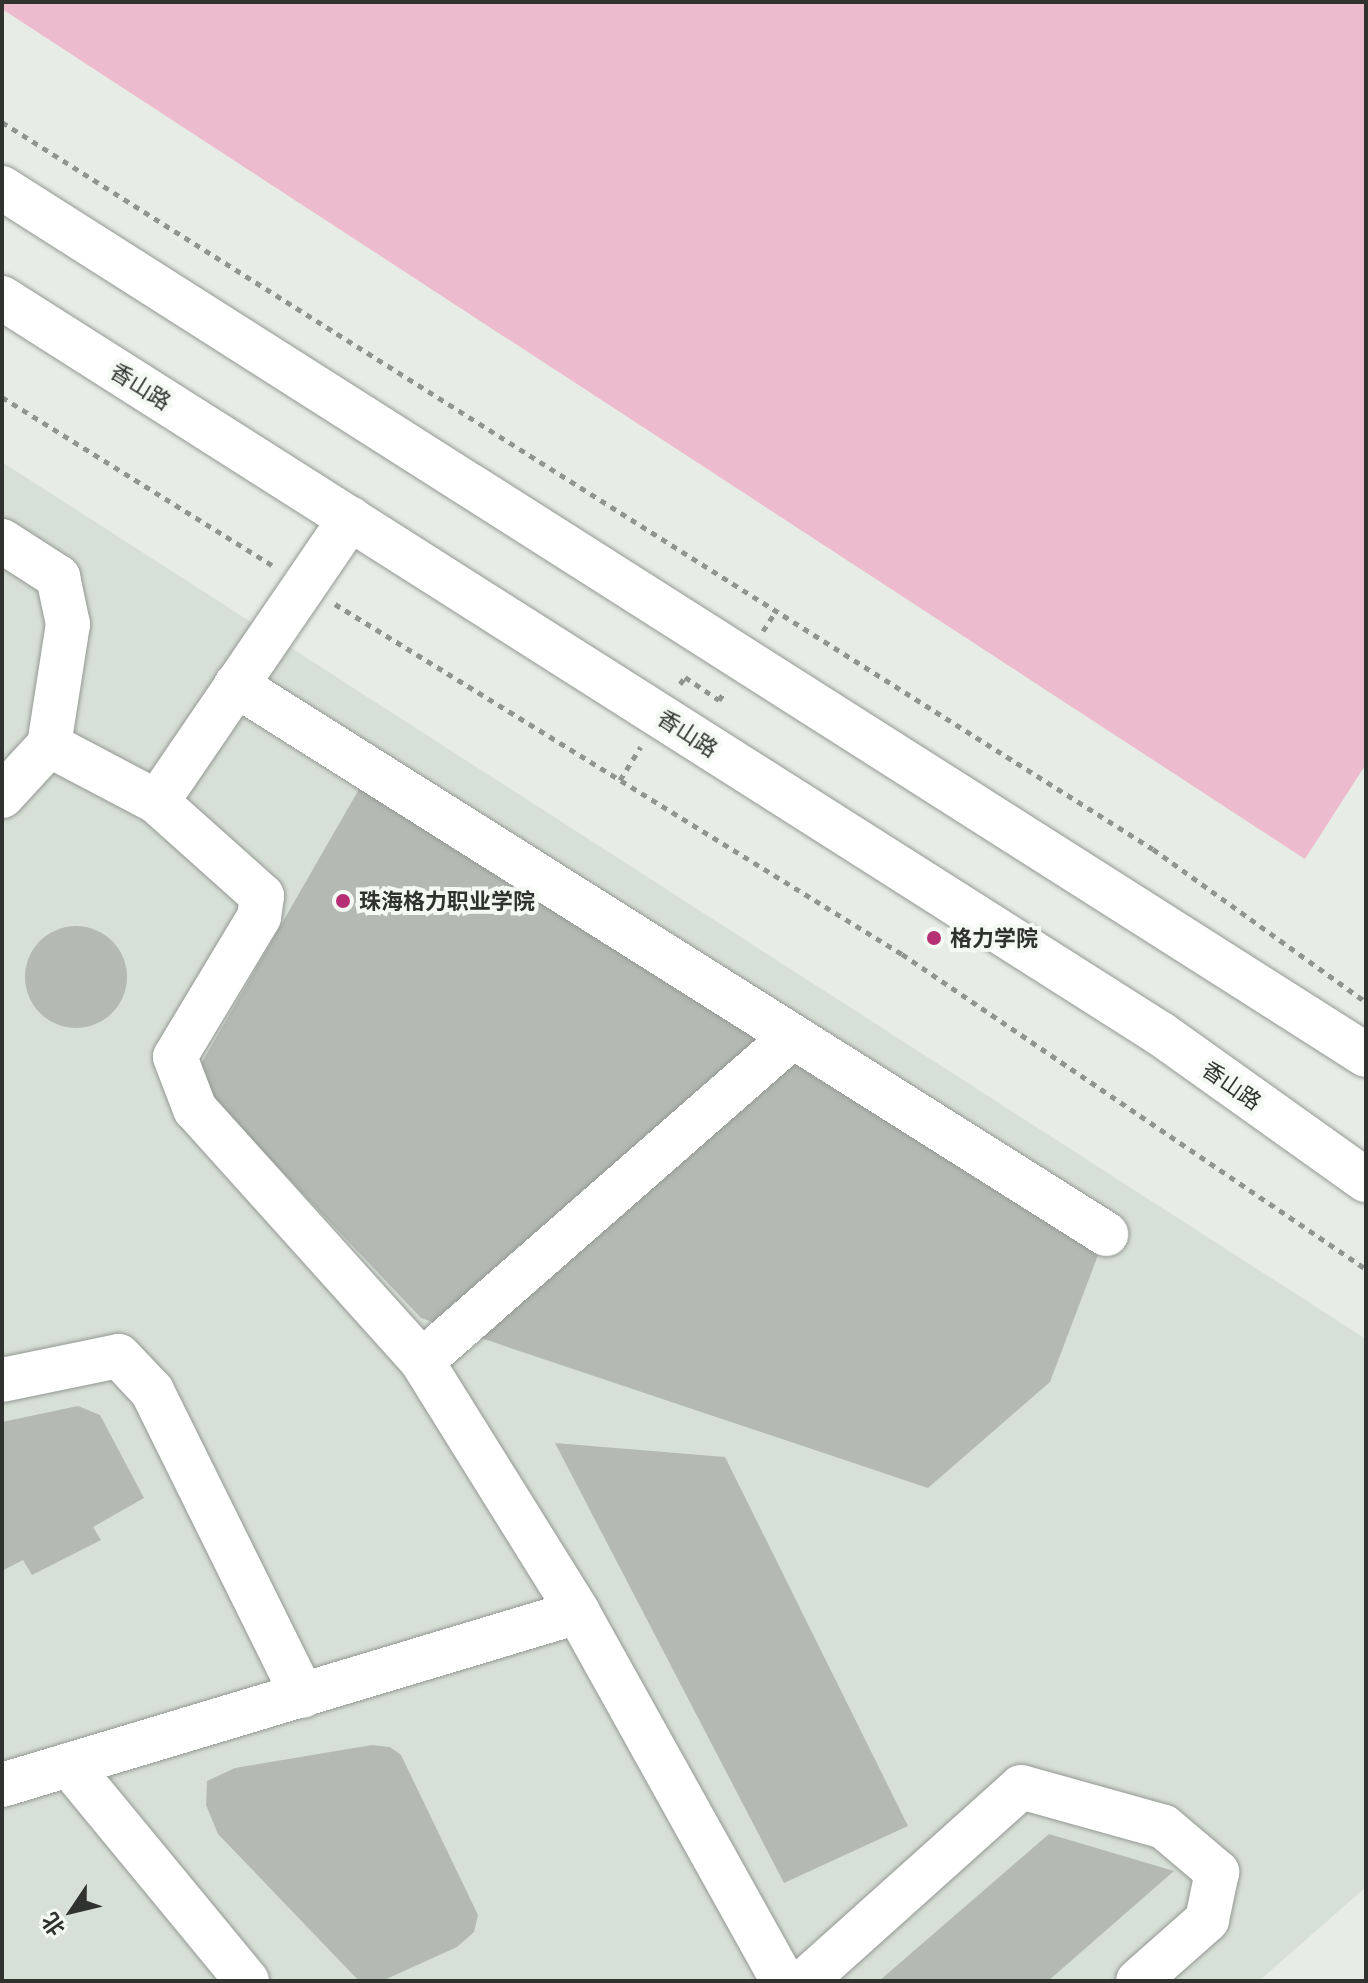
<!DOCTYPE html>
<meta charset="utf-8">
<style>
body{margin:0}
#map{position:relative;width:1368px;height:1983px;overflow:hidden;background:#e7ece6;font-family:"Noto Serif","Noto Sans SC",serif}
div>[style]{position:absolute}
.built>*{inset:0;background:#d7e0d6}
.green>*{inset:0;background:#edbbce}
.building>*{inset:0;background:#b4b9b4}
.round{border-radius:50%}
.path>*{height:5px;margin-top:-2.5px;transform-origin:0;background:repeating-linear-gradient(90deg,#919591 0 6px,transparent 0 12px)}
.roads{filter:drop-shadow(0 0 2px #939893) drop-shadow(0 0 2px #939893)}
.minor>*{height:44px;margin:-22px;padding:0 22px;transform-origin:22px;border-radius:22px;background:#fff}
.major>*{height:44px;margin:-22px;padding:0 22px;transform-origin:22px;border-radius:22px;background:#fff}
.dots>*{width:22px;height:22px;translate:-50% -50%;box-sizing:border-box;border:4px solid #f4f9f3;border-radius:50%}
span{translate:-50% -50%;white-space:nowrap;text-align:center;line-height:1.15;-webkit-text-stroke:8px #f4f9f3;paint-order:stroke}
.street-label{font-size:22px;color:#303230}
.poi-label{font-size:22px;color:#303230;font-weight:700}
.left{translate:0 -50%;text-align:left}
.frame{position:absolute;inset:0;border:4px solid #303230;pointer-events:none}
.north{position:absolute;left:32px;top:1871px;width:80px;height:80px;-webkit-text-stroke:6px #f4f9f3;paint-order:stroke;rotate:235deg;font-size:22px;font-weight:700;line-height:32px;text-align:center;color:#303230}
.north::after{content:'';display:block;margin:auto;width:28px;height:36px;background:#303230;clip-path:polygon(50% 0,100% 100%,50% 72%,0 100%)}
</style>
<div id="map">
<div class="built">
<i style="clip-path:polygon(2px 462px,1366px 1339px,1366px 1887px,1259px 1981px,2px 1981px)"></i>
</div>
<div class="green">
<i style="clip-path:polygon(2px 2px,1366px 2px,1366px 764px,1305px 859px,2px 9px)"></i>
</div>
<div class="building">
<i style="clip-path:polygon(366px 777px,1106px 1234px,1050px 1382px,928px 1488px,421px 1318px,193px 1078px)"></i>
<i class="round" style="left:25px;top:926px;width:102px;height:102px"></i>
<i style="clip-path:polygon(78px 1406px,100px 1415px,144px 1498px,93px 1527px,101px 1540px,32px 1575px,23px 1560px,2px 1571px,2px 1422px)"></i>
<i style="clip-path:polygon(555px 1443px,725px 1457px,908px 1826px,784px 1883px)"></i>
<i style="clip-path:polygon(372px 1745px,390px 1747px,401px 1755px,478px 1915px,474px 1932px,457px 1947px,382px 1981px,359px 1981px,218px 1834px,206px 1805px,207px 1781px,235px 1768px)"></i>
<i style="clip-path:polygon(1049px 1834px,1174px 1871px,1048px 1981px,879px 1981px)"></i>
</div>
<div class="path">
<i style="left:2px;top:122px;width:1361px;rotate:32.28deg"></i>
<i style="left:1153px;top:849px;width:262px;rotate:35.7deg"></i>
<i style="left:2px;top:397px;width:318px;rotate:31.9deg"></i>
<i style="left:335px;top:604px;width:666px;rotate:31.69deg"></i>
<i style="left:902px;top:954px;width:561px;rotate:34.17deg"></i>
<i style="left:763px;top:631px;width:24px;rotate:-57deg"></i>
<i style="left:680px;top:684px;width:9px;rotate:-54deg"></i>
<i style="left:685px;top:677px;width:41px;rotate:34.1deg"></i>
<i style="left:719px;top:700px;width:12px;rotate:-55deg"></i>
<i style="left:620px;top:780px;width:39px;rotate:-58deg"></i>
</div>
<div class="roads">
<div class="minor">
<i style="left:2px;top:541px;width:67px;rotate:32.7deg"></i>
<i style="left:58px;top:577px;width:48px;rotate:78deg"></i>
<i style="left:68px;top:624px;width:122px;rotate:98.9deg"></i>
<i style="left:49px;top:745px;width:122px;rotate:27.8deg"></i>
<i style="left:157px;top:802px;width:343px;rotate:-55.7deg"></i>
<i style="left:236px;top:685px;width:1029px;rotate:32.25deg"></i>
<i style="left:2px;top:796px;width:69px;rotate:-47.3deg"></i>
<i style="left:157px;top:802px;width:141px;rotate:41.8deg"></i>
<i style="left:262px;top:896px;width:21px;rotate:98deg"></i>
<i style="left:259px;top:917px;width:163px;rotate:121deg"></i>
<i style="left:175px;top:1057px;width:56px;rotate:69deg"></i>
<i style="left:195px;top:1109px;width:339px;rotate:48deg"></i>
<i style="left:2px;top:1380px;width:119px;rotate:-11.6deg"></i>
<i style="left:119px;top:1356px;width:48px;rotate:46.7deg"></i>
<i style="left:152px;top:1391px;width:340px;rotate:63.7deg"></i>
<i style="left:69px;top:1765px;width:280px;rotate:50.5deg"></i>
<i style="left:2px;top:1785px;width:601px;rotate:-16.72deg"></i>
<i style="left:783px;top:1981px;width:422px;rotate:-119.1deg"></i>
<i style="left:578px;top:1612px;width:296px;rotate:-121.9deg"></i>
<i style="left:422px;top:1361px;width:492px;rotate:-41.2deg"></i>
<i style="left:805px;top:1981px;width:290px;rotate:-41.9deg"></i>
<i style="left:1021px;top:1787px;width:148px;rotate:15.6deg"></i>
<i style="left:1164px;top:1827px;width:70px;rotate:40.3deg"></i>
<i style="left:1217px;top:1872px;width:49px;rotate:101.8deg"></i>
<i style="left:1207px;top:1920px;width:92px;rotate:138.5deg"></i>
</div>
<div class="major">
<i style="left:2px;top:188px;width:1616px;rotate:32.44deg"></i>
<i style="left:2px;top:298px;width:1373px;rotate:32.42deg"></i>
<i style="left:1161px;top:1034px;width:252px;rotate:35.5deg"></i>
</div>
</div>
<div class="dots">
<i style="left:343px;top:901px;background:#b53074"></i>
<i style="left:934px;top:938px;background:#b53074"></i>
</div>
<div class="street-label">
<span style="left:141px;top:386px;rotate:32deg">香山路</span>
<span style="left:688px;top:733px;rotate:33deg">香山路</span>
<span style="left:1232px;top:1085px;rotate:35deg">香山路</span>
</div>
<div class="poi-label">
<span class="left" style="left:359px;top:901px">珠海格力职业学院</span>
<span class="left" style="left:950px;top:938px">格力学院</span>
</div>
<div class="frame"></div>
<div class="north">北</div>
</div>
